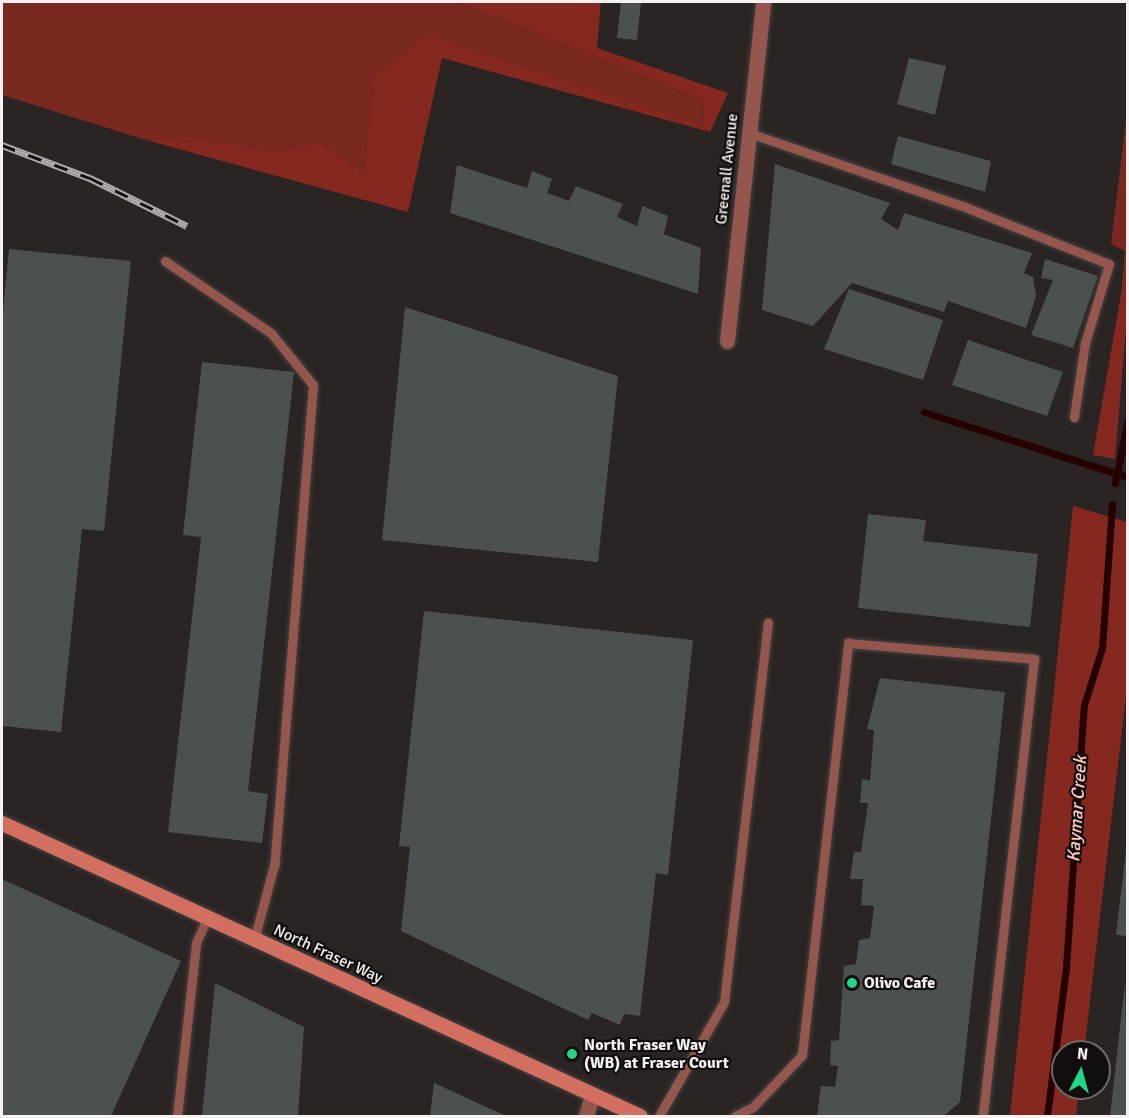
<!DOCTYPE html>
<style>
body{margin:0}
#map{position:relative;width:1129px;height:1118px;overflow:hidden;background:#2a2423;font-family:Signika,sans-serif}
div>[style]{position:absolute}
.green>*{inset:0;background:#7a2921}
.forest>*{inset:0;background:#852920}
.stream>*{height:7px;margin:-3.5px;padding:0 3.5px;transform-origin:3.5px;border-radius:3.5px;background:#270000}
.building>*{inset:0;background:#4b524e}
.roads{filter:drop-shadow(0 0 2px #464140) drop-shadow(0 0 2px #464140)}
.lane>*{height:9px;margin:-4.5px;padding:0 4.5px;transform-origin:4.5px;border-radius:4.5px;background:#94564d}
.street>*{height:15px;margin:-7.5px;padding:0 7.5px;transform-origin:7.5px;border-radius:7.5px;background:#94564d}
.secondary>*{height:15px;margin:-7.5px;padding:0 7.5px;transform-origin:7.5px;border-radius:7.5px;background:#d26f61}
.rail>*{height:7px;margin-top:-3.5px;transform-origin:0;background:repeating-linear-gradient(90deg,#110e0d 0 14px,#b0abaa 0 28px);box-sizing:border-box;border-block:2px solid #b0abaa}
.dots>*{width:16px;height:16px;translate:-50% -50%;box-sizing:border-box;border:3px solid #110e0d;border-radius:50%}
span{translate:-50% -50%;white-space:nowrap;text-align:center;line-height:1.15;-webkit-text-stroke:4.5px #110e0d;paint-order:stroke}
.street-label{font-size:16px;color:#f5f1f0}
.poi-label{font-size:16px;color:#f5f1f0;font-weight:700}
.left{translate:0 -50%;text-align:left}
.water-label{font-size:18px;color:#ffc9c0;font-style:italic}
.frame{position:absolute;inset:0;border:3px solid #f5f1f0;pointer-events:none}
.north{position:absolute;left:1051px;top:1040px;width:60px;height:60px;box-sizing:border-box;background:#110e0d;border:2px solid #6c6968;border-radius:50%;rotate:6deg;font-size:16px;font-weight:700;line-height:24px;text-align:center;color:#f5f1f0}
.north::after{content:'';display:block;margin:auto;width:21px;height:27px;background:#1ed888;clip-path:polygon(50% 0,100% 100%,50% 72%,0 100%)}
</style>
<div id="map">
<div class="green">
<i style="clip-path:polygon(2px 2px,457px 2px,704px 100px,703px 127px,426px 34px,376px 76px,364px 172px,321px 142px,271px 151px,188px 136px,146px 140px,2px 95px)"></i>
<i style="clip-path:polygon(1127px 111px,1128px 289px,1121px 294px,1125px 251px,1111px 244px)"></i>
</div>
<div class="forest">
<i style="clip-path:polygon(457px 2px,601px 2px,597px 48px,728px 93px,710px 132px,442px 58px,408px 212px,146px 140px,188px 136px,271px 151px,321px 142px,364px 172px,375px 76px,426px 34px,703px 126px,704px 100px)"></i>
<i style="clip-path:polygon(1127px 289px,1127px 317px,1115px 459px,1093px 455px,1121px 294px)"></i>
<i style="clip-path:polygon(1073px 506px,1127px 522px,1127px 688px,1084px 1052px,1063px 1052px,1063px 1088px,1079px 1088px,1076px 1116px,1010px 1116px)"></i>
</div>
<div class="stream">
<i style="left:924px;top:412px;width:214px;rotate:17.7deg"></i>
<i style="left:1115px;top:483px;width:65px;rotate:-78.5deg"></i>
<i style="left:1047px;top:1116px;width:150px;rotate:-82.7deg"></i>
<i style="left:1066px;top:967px;width:263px;rotate:-86.1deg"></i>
<i style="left:1084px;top:705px;width:60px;rotate:-72.5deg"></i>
<i style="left:1102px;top:648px;width:144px;rotate:-86deg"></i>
</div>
<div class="building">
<i style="clip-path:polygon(621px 2px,641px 2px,637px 40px,617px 38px)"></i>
<i style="clip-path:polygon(909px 58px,946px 66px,935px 115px,897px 104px)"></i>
<i style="clip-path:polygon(898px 136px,991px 161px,985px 192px,891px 164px)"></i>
<i style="clip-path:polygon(775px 164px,890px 203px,881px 219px,898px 230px,904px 213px,1032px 253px,1024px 273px,1033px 277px,1036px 296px,1026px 328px,948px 301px,944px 312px,852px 283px,813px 326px,762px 310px)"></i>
<i style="clip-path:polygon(457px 165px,527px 188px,532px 171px,552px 179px,547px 193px,569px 201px,576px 186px,623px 204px,617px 217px,637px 226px,642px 206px,668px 216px,664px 234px,701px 248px,698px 294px,450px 213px)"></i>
<i style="clip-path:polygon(9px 249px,131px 261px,104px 531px,82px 529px,61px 732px,2px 726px,2px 320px)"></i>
<i style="clip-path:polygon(1045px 259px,1098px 276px,1073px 348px,1031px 335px,1053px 280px,1041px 278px)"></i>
<i style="clip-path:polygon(849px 289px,943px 320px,923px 380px,824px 349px)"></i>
<i style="clip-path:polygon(405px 307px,618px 376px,598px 562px,382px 540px)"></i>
<i style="clip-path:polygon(968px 340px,1063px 372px,1047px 416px,952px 385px)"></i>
<i style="clip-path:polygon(202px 362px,294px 372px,248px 791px,268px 794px,262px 843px,168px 832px,201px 537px,183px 535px)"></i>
<i style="clip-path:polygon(868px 514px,926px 520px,923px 541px,1038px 554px,1030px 627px,858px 608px)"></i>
<i style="clip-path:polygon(424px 611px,693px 640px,668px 875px,656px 873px,640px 1016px,624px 1014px,620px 1025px,592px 1013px,588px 1020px,401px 931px,410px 847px,399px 846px)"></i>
<i style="clip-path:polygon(880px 678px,1005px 692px,960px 1102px,944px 1116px,817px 1116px,821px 1086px,835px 1087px,838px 1066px,830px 1065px,831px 1041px,839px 1040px,844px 966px,856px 964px,859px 940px,870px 938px,874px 906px,861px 905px,863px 879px,850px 879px,854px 852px,861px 852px,868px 803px,860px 803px,862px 779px,870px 781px,874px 730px,867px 729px)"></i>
<i style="clip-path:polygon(1126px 850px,1128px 850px,1128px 936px,1116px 935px)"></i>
<i style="clip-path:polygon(2px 879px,181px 961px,111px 1116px,2px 1116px)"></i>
<i style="clip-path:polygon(215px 983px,304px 1027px,298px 1116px,202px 1116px)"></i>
<i style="clip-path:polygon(1125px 983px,1128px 1116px,1110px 1116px)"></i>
<i style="clip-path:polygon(434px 1083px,506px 1116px,430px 1116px)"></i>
</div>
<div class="roads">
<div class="lane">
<i style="left:749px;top:133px;width:228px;rotate:18.9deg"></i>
<i style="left:965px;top:207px;width:155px;rotate:21.6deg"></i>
<i style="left:1109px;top:264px;width:83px;rotate:106.9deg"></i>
<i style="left:1085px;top:343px;width:75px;rotate:98.5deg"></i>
<i style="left:165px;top:261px;width:128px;rotate:34.2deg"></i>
<i style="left:271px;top:333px;width:67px;rotate:51.1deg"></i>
<i style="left:313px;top:385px;width:482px;rotate:94.6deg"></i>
<i style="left:274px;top:865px;width:78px;rotate:104.9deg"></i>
<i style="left:177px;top:1116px;width:174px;rotate:-83.7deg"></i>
<i style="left:196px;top:943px;width:27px;rotate:-66deg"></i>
<i style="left:659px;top:1116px;width:131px;rotate:-60.3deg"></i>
<i style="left:724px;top:1002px;width:382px;rotate:-83.4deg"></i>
<i style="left:735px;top:1116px;width:20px;rotate:-27deg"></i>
<i style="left:753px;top:1107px;width:71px;rotate:-46.7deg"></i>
<i style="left:802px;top:1055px;width:415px;rotate:-83.6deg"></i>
<i style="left:848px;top:643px;width:187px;rotate:4.9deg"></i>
<i style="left:1034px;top:659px;width:460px;rotate:96.4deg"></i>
</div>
<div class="street">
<i style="left:727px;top:341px;width:341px;rotate:-83.9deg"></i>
<i style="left:586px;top:1116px;width:22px;rotate:-74deg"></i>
</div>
<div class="secondary">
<i style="left:2px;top:823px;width:702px;rotate:24.67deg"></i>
</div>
</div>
<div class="rail">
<i style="left:2px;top:145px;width:94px;rotate:20.6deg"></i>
<i style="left:90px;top:178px;width:108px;rotate:26.3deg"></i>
</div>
<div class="dots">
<i style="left:852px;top:983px;background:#1ed888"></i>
<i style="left:572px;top:1054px;background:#1ed888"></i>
</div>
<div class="street-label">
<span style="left:727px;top:169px;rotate:-84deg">Greenall Avenue</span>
<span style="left:328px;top:954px;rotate:25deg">North Fraser Way</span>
</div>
<div class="poi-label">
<span class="left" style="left:864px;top:983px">Olivo Cafe</span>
<span class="left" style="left:584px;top:1054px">North Fraser Way<br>(WB) at Fraser Court</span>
</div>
<div class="water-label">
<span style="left:1077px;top:809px;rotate:-86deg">Kaymar Creek</span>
</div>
<div class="frame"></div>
<div class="north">N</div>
</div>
